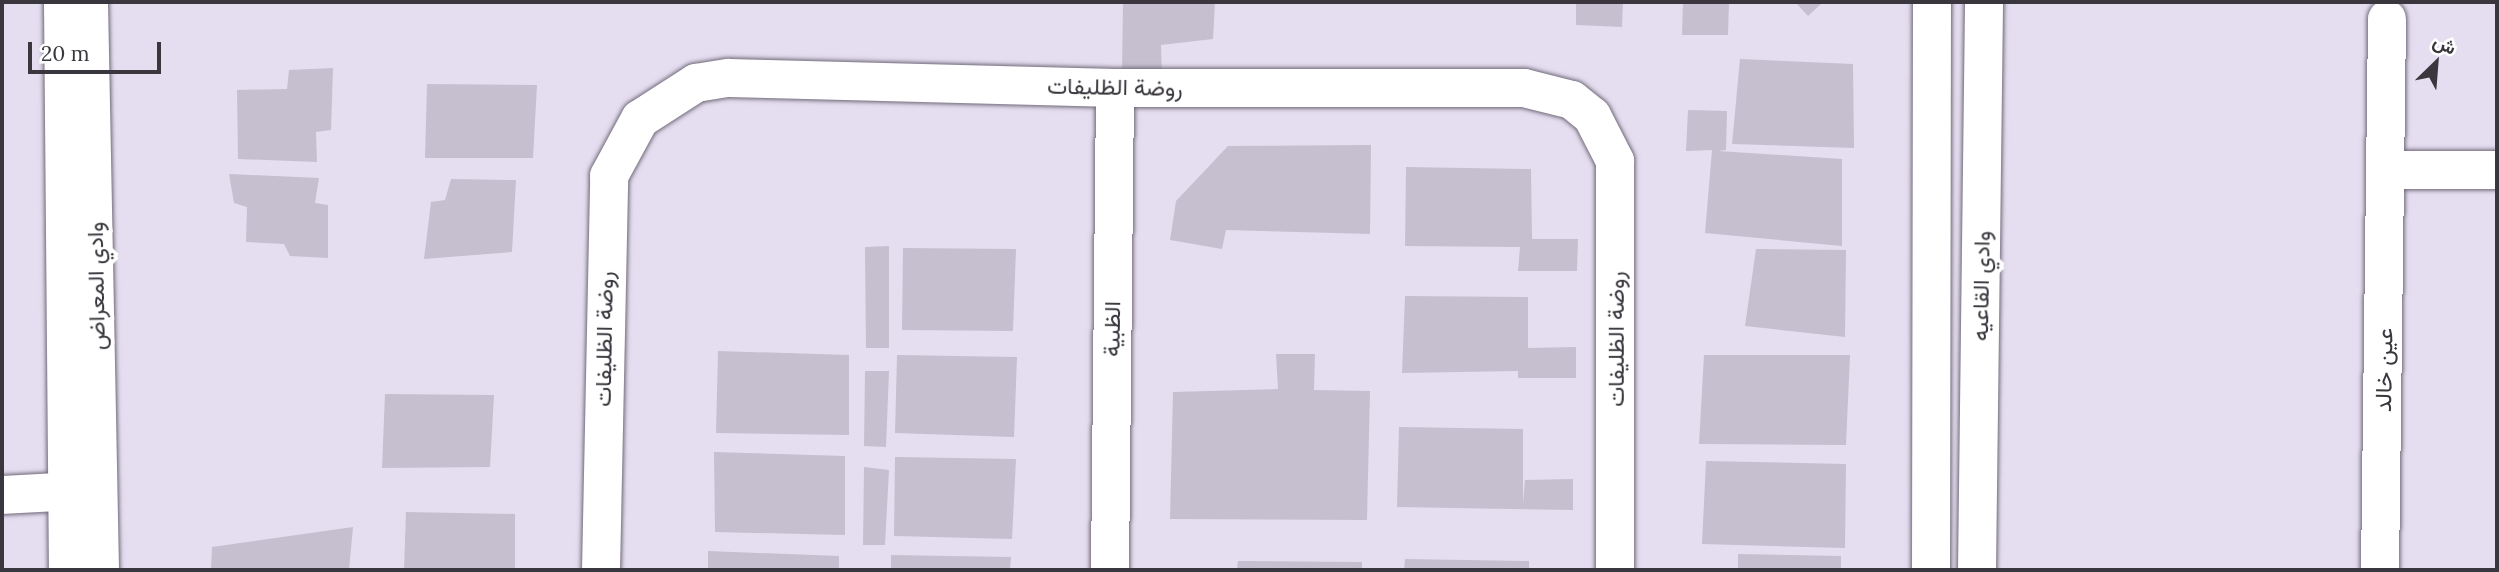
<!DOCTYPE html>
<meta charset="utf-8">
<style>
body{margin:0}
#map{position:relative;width:2499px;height:572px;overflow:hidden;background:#e5def0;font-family:Lora,Vazirmatn,serif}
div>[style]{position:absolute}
.building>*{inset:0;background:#c6bfd0}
.roads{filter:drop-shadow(0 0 2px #716a7a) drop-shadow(0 0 2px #716a7a)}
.minor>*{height:38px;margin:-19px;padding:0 19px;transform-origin:19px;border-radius:19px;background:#fff}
span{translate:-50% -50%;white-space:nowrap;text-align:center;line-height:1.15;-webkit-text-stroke:7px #fff;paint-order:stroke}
.street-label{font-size:23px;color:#39363d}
.frame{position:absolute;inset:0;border:4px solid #39363d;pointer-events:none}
.north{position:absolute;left:2401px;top:28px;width:70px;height:70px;-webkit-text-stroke:5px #fff;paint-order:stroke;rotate:25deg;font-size:19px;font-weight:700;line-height:28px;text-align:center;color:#39363d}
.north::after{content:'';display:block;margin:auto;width:24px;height:32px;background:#39363d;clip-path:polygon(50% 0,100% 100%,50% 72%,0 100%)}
.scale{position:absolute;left:28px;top:42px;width:133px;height:32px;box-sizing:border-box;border:4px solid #39363d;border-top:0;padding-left:9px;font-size:21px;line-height:24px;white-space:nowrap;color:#39363d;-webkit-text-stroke:5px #fff;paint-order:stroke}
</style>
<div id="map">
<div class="building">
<i style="clip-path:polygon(1123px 2px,1215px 2px,1213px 39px,1161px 45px,1162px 77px,1122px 72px)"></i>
<i style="clip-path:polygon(1576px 2px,1623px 2px,1622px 27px,1576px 25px)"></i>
<i style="clip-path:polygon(1683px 2px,1729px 2px,1728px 35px,1682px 35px)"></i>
<i style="clip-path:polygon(1795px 2px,1823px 2px,1808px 16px)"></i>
<i style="clip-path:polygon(1740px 59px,1853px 64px,1854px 148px,1732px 144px)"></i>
<i style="clip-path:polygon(333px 68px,331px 130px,316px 132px,317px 162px,238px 159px,237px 90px,287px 89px,289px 70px)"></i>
<i style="clip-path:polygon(427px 84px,537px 85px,533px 158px,425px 158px)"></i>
<i style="clip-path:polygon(1688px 110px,1727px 111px,1726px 150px,1718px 151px,1842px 159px,1842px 246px,1705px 233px,1712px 150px,1686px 151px)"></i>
<i style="clip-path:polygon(1371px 145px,1370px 234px,1226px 230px,1222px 249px,1170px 240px,1176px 201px,1228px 146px)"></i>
<i style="clip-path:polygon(1406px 167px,1531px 169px,1532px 239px,1578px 239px,1577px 271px,1518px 271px,1520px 247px,1405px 246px)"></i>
<i style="clip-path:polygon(229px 174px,319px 178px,315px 203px,328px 205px,328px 258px,290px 256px,284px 244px,246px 242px,247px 207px,234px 203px)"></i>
<i style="clip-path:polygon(451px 179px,516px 180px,512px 252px,424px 259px,431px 202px,445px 200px)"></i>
<i style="clip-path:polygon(889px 246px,889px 348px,866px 348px,865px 247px)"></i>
<i style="clip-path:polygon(903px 248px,1016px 249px,1013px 331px,902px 330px)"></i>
<i style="clip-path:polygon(1756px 249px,1846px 250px,1845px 337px,1745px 326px)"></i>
<i style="clip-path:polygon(1405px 296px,1528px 297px,1528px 348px,1576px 347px,1576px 378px,1518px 378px,1518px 371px,1402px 373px)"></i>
<i style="clip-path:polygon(718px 351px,849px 355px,849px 435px,716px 433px)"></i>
<i style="clip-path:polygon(1276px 354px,1315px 354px,1314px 390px,1370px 391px,1367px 520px,1170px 519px,1173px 392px,1278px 389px)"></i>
<i style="clip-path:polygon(897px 355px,1017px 357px,1014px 437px,895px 433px)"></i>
<i style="clip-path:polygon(1704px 355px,1850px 355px,1846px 445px,1699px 444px)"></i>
<i style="clip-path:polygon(865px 371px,889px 371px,886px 447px,864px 446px)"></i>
<i style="clip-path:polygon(385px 394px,494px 395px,490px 467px,382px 468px)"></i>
<i style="clip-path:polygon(1399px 427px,1523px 429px,1523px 504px,1525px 480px,1573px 479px,1573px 510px,1397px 507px)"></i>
<i style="clip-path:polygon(714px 452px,845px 456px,845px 535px,715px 532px)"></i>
<i style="clip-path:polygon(895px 457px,1016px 459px,1012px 539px,894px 536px)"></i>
<i style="clip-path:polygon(1706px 461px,1846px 464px,1845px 548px,1702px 544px)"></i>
<i style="clip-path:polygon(864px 467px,889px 470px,885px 545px,863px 545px)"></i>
<i style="clip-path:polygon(406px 512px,515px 514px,515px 570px,404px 570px)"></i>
<i style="clip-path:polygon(353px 527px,349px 570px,211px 570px,212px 547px)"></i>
<i style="clip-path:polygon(708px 551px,839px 556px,839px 570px,708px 570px)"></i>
<i style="clip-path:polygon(1738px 554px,1841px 556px,1841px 570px,1738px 570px)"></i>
<i style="clip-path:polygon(891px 555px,1011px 557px,1010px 570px,891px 570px)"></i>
<i style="clip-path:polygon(1405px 559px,1529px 561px,1529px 570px,1404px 570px)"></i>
<i style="clip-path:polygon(1238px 561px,1362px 562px,1362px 570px,1237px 570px)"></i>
</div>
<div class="roads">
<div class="minor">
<i style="left:63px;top:2px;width:568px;rotate:89.5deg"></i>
<i style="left:89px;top:2px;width:568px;rotate:88.89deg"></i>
<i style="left:2388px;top:170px;width:109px"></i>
<i style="left:2px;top:495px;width:92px;rotate:-3.1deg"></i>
<i style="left:601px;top:570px;width:394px;rotate:-88.8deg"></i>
<i style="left:609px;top:176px;width:65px;rotate:-61.5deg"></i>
<i style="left:640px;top:119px;width:67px;rotate:-32.7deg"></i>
<i style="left:696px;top:83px;width:33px;rotate:-9deg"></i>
<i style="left:729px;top:78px;width:386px;rotate:1.5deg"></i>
<i style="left:1115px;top:88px;width:409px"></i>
<i style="left:1524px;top:88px;width:49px;rotate:14deg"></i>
<i style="left:1572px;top:100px;width:26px;rotate:39deg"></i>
<i style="left:1592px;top:116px;width:51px;rotate:62.9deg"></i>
<i style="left:1615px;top:161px;width:409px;rotate:90deg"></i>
<i style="left:1110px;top:570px;width:482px;rotate:-89.4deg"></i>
<i style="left:1931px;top:570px;width:568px;rotate:-89.9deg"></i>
<i style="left:1977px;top:570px;width:568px;rotate:-89.29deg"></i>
<i style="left:2380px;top:570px;width:551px;rotate:-89.27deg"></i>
</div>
</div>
<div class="street-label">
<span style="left:1115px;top:87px;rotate:1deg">روضة الظليفات</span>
<span style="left:96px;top:286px;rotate:-91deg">وادي المعراض</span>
<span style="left:1981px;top:286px;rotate:-89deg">وادي القاعيه</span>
<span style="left:1112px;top:329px;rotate:-89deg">الظبية</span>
<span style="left:604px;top:339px;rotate:-89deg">روضة الظليفات</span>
<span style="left:1616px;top:339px;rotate:-90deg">روضة الظليفات</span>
<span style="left:2384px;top:370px;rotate:-89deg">عين خالد</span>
</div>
<div class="frame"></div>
<div class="north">ش</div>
<div class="scale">20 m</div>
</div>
